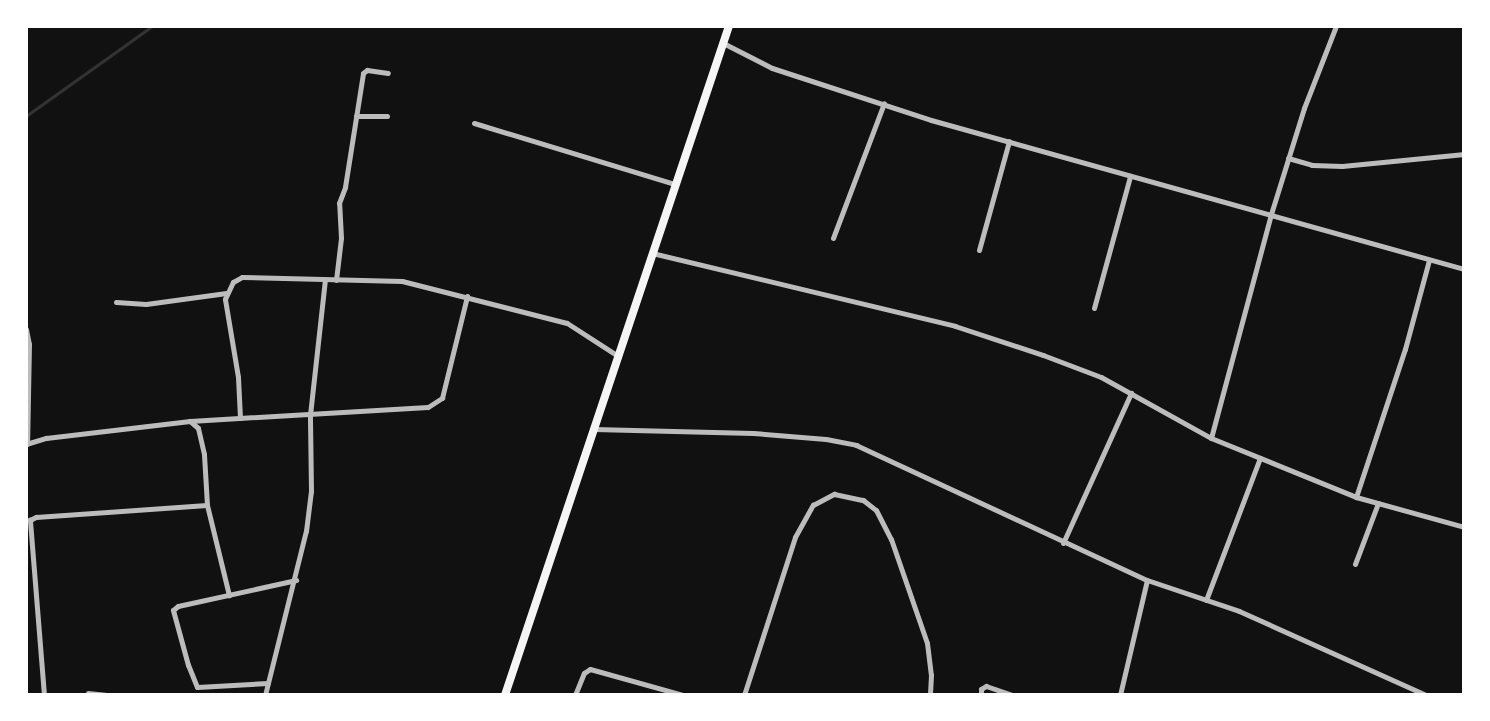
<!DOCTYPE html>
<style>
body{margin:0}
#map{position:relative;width:1490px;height:721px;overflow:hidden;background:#111;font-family:"Space Grotesk",sans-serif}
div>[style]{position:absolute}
.stream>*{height:2.5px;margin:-1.25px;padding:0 1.25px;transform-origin:1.25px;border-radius:1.25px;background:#333}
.minor>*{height:5px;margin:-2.5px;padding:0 2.5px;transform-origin:2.5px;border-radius:2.5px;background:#bcbcbc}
.trunk>*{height:8px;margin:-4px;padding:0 4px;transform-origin:4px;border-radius:4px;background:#f5f5f5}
span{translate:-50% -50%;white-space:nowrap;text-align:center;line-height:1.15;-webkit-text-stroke:7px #fff;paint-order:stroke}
.frame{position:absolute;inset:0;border:28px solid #fff;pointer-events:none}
</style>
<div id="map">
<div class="stream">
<i style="left:26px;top:116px;width:155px;rotate:-35.5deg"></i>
</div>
<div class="minor">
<i style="left:723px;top:43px;width:55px;rotate:27deg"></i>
<i style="left:772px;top:68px;width:167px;rotate:18.1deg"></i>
<i style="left:931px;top:120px;width:553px;rotate:15.62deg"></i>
<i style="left:356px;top:116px;width:31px"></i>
<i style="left:474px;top:123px;width:210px;rotate:16.9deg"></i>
<i style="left:1288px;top:158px;width:25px;rotate:16deg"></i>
<i style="left:1312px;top:165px;width:30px;rotate:2deg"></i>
<i style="left:1342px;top:166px;width:123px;rotate:-5.6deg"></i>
<i style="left:833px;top:238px;width:144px;rotate:-69.3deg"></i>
<i style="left:979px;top:250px;width:113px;rotate:-74.6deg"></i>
<i style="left:652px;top:253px;width:312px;rotate:13.5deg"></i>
<i style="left:955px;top:326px;width:93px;rotate:18.2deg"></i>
<i style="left:1043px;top:355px;width:62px;rotate:20.8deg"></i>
<i style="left:1101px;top:377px;width:126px;rotate:29deg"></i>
<i style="left:1211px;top:438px;width:157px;rotate:22.1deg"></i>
<i style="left:1356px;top:497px;width:112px;rotate:15.5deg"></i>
<i style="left:336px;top:280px;width:42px;rotate:-83.2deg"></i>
<i style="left:341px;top:238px;width:35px;rotate:-93deg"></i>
<i style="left:339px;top:203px;width:17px;rotate:-69deg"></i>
<i style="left:345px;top:187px;width:115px;rotate:-81deg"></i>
<i style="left:363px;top:73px;width:5px;rotate:-37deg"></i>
<i style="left:367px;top:70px;width:21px;rotate:8deg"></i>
<i style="left:116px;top:302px;width:30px;rotate:4deg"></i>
<i style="left:146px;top:304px;width:81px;rotate:-7.8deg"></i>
<i style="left:1094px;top:308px;width:137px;rotate:-74.7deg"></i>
<i style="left:26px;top:329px;width:15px;rotate:79deg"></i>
<i style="left:29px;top:344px;width:100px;rotate:91.1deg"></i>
<i style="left:240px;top:418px;width:41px;rotate:-92.8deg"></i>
<i style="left:238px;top:377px;width:79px;rotate:-99.5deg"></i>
<i style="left:225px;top:299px;width:19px;rotate:-65deg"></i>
<i style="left:233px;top:282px;width:10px;rotate:-29deg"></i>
<i style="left:242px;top:277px;width:160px;rotate:1.4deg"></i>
<i style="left:402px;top:281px;width:170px;rotate:14.3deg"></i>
<i style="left:567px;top:323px;width:61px;rotate:32.9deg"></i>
<i style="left:594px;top:429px;width:159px;rotate:1.4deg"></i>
<i style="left:753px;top:433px;width:73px;rotate:4.7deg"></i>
<i style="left:826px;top:439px;width:31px;rotate:11deg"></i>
<i style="left:856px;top:445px;width:321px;rotate:24.9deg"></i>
<i style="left:1147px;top:580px;width:97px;rotate:18.6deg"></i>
<i style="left:1239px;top:611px;width:205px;rotate:24.2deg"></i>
<i style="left:1211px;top:438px;width:232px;rotate:-75deg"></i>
<i style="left:1271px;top:214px;width:111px;rotate:-72.7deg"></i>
<i style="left:1304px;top:108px;width:88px;rotate:-68.7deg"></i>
<i style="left:26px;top:444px;width:21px;rotate:-17deg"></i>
<i style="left:46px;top:438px;width:145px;rotate:-6.7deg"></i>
<i style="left:190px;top:421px;width:238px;rotate:-3.4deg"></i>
<i style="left:428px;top:407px;width:17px;rotate:-33deg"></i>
<i style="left:442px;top:398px;width:105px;rotate:-76.2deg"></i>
<i style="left:1356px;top:497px;width:156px;rotate:-71.7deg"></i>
<i style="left:1405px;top:349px;width:92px;rotate:-74.9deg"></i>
<i style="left:207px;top:505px;width:93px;rotate:76.3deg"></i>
<i style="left:1063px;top:543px;width:165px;rotate:-65.6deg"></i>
<i style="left:1355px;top:564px;width:65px;rotate:-69.3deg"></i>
<i style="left:1206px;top:600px;width:152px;rotate:-69.2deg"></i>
<i style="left:268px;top:683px;width:71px;rotate:176.8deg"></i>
<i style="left:197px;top:687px;width:24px;rotate:-112deg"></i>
<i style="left:188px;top:665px;width:57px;rotate:-105.3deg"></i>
<i style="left:173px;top:610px;width:6px;rotate:-39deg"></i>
<i style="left:178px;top:606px;width:121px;rotate:-12.4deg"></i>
<i style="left:88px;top:693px;width:19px;rotate:6deg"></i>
<i style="left:44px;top:695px;width:176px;rotate:-94.6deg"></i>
<i style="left:30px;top:520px;width:7px;rotate:-27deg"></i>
<i style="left:36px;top:517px;width:171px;rotate:-4deg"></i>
<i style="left:207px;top:505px;width:51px;rotate:-93.4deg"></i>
<i style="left:204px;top:454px;width:27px;rotate:-103deg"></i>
<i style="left:198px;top:428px;width:11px;rotate:-139deg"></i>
<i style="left:265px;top:695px;width:169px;rotate:-76deg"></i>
<i style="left:306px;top:531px;width:40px;rotate:-82.9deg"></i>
<i style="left:311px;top:491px;width:76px;rotate:-90.8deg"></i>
<i style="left:310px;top:415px;width:136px;rotate:-83.7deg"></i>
<i style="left:575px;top:695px;width:24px;rotate:-68deg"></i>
<i style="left:584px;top:673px;width:7px;rotate:-34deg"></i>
<i style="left:590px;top:669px;width:97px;rotate:15.6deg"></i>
<i style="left:744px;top:695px;width:166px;rotate:-72.1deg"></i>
<i style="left:795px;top:537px;width:37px;rotate:-61deg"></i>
<i style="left:813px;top:505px;width:24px;rotate:-28deg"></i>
<i style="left:834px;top:494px;width:30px;rotate:12deg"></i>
<i style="left:863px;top:500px;width:16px;rotate:38deg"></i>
<i style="left:876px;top:510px;width:33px;rotate:63deg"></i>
<i style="left:891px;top:539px;width:110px;rotate:70.9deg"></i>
<i style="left:927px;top:643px;width:32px;rotate:83deg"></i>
<i style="left:931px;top:675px;width:20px;rotate:93deg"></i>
<i style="left:981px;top:695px;width:6px;rotate:-90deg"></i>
<i style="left:981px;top:689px;width:6px;rotate:-31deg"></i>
<i style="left:986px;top:686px;width:28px;rotate:19deg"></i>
<i style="left:1120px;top:695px;width:118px;rotate:-76.8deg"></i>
</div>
<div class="trunk">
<i style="left:505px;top:695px;width:706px;rotate:-71.49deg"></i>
</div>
<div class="frame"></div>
</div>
